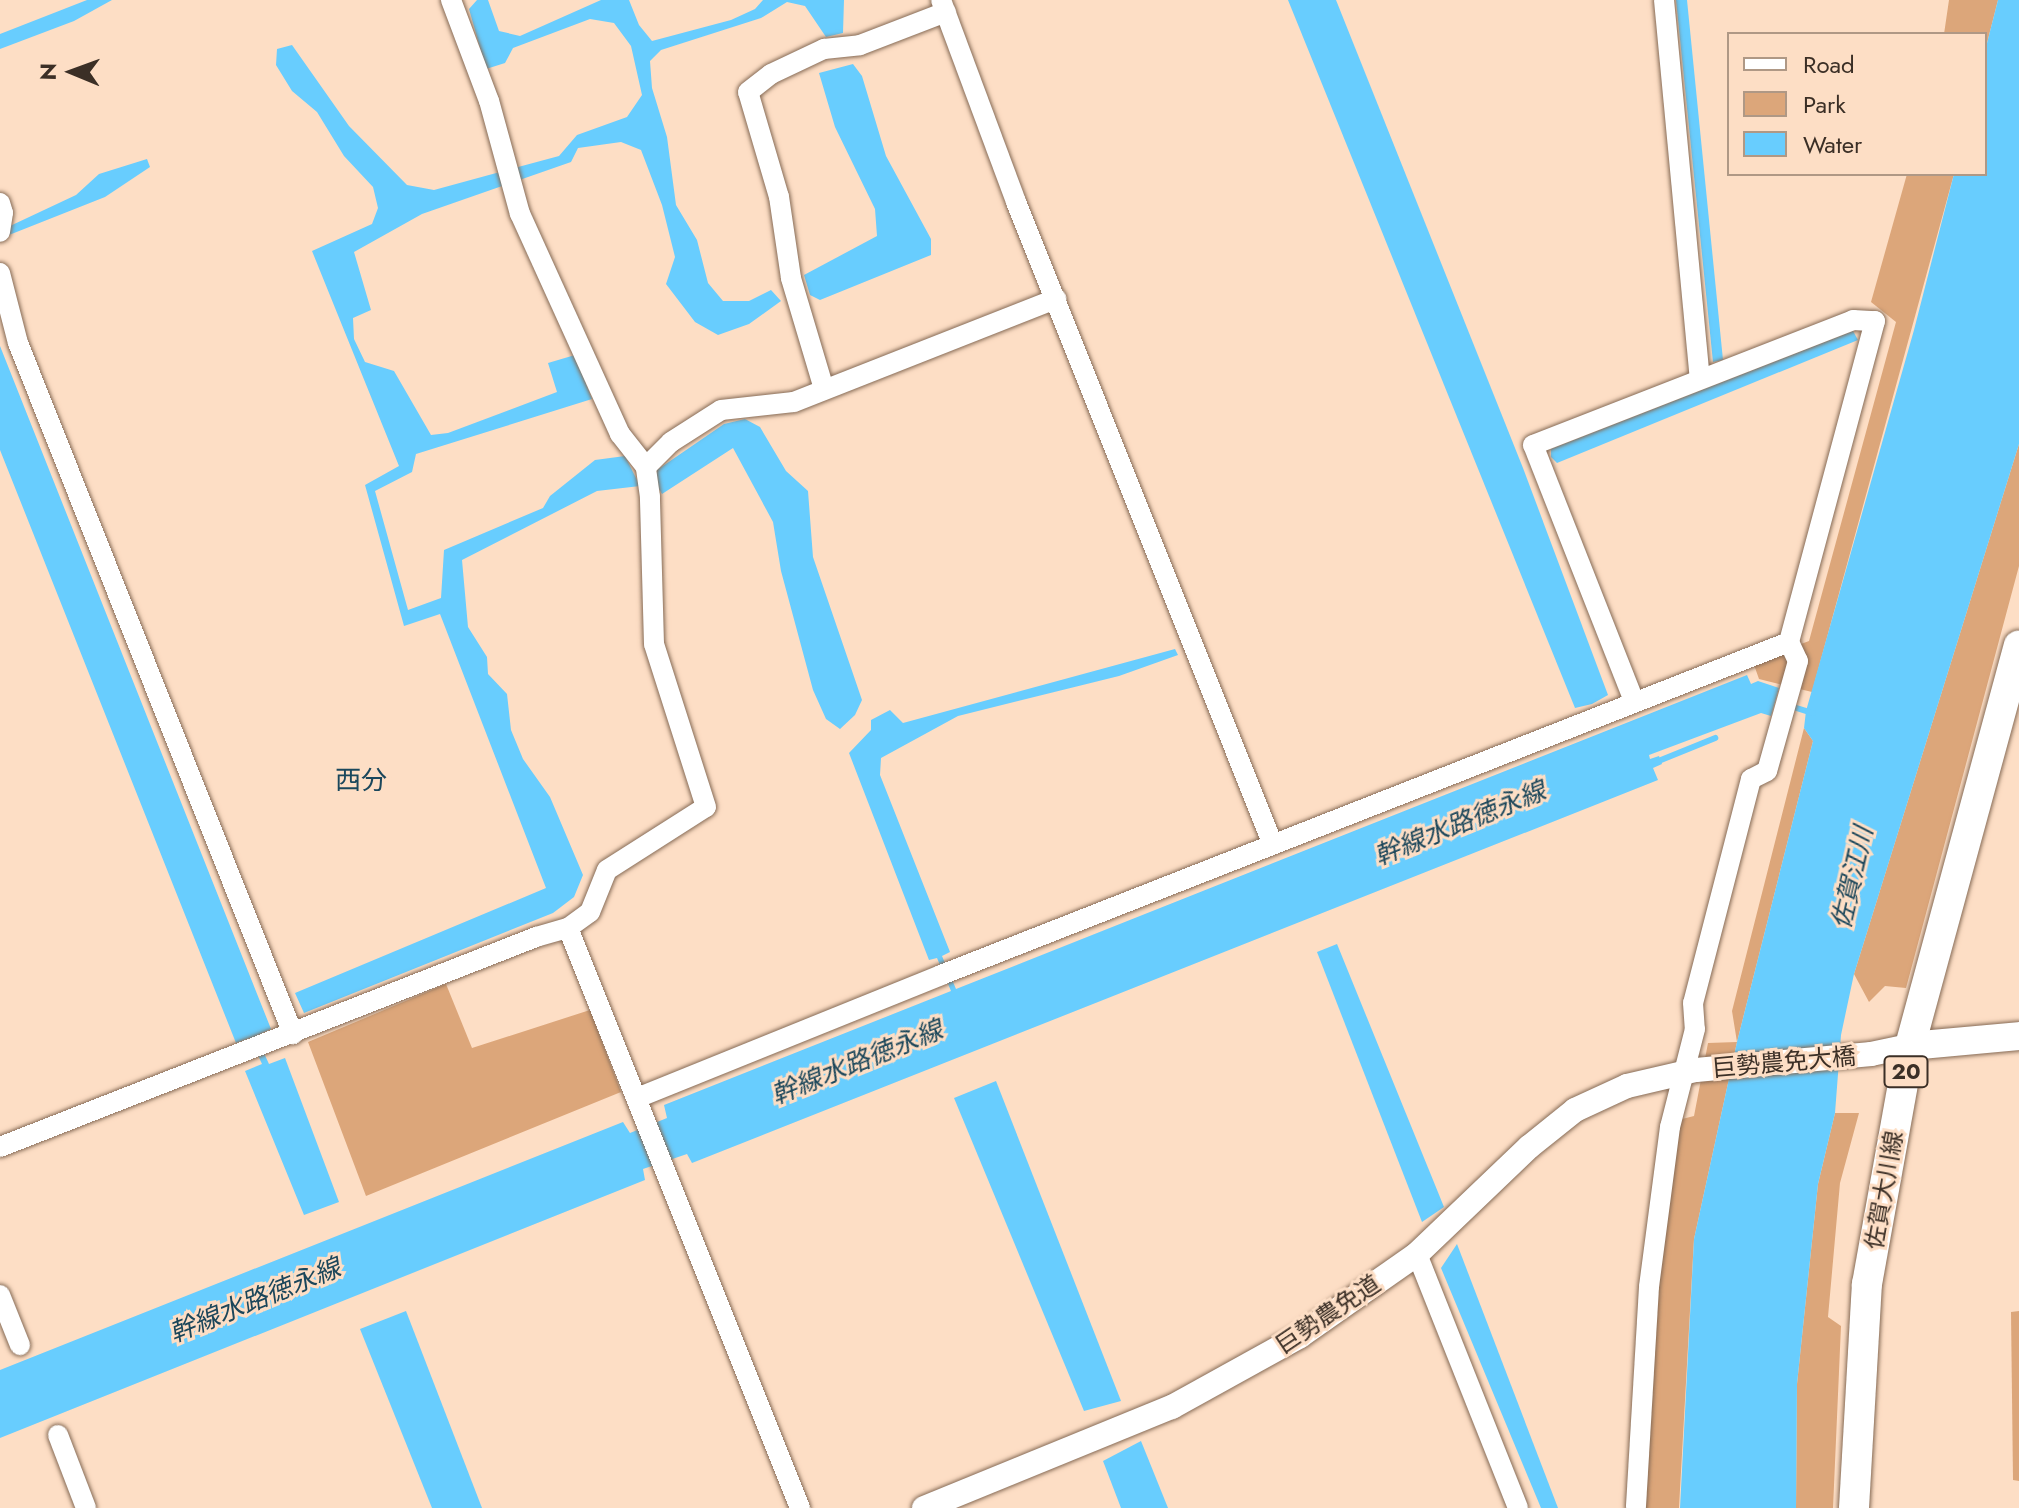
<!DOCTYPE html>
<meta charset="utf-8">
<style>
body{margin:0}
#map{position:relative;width:2019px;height:1508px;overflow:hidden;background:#fddec5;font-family:Jost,"Noto Sans JP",sans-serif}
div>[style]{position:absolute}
.green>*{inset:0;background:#dca67a}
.water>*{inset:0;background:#68cdfe}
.stream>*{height:6px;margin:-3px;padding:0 3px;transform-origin:3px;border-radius:3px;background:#68cdfe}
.roads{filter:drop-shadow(0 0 2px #866b56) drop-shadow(0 0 2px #866b56)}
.minor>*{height:20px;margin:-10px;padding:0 10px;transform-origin:10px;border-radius:10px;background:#fff}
.tertiary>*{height:24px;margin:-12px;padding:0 12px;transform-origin:12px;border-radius:12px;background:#fff}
.secondary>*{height:28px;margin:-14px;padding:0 14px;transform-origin:14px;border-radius:14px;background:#fff}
.primary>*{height:30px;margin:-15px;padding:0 15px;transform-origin:15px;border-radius:15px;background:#fff}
span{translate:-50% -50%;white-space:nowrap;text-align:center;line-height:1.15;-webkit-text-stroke:6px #fddec5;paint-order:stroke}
.shield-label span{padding:2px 6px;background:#fddec5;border:2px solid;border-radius:6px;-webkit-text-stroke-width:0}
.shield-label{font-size:22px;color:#3b2f26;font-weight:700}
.street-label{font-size:24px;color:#3b2f26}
.neighbourhood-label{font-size:26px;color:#1a475c}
.water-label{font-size:26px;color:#1b465a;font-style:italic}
.legend{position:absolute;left:1727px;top:32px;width:260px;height:144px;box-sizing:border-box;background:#fddec5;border:2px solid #af9885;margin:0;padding:10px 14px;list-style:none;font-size:24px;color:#3b2f26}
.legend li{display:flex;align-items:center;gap:16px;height:40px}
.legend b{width:40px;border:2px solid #af9885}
.north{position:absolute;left:32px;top:32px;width:80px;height:80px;-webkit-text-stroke:6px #fddec5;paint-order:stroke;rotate:271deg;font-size:22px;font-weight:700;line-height:32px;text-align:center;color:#3b2f26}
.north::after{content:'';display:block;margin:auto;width:28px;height:36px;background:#3b2f26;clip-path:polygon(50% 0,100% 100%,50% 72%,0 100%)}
</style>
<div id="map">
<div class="green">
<i style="clip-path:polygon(1949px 0,1998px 0,1985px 51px,1985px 34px,1944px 34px)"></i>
<i style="clip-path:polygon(1907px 174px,1954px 174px,1812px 692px,1759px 679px,1753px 662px,1809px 641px,1896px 322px,1871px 302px)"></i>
<i style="clip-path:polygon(2019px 444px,2019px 566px,1906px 988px,1885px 986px,1869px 1002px,1854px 974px)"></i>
<i style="clip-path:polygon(1804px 728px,1813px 741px,1737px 1042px,1694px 1239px,1679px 1508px,1644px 1508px,1653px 1290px,1678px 1120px,1694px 1116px,1708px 1043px,1737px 1042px,1732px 1011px)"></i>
<i style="clip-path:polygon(446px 984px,472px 1048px,590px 1010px,621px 1092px,366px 1196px,308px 1042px)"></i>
<i style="clip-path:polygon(1835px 1113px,1859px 1113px,1840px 1183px,1828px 1317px,1841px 1326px,1833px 1508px,1796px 1508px,1797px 1384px,1818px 1184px)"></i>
<i style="clip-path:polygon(2019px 1311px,2019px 1481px,2013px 1480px,2011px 1312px)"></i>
</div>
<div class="water">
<i style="clip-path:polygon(87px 0,112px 0,74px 21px,0 49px,0 34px)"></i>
<i style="clip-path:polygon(477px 0,488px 0,499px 31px,520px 36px,601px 0,629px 0,639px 25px,652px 41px,731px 20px,755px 9px,763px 0,844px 0,843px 33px,826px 37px,805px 6px,787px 2px,761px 18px,661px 50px,650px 61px,652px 88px,667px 137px,676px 205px,697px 240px,708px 283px,723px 301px,749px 301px,771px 290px,781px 301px,749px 324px,718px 335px,695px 322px,666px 284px,675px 257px,662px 205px,641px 150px,621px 142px,578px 148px,571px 162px,422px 214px,354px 252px,371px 310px,353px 318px,354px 339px,365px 362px,394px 371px,431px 435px,448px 433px,557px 392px,548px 363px,575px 355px,592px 399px,416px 454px,412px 472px,375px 491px,408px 610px,441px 598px,444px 550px,543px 508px,550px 496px,595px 460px,625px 456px,640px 486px,597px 491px,462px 560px,468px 627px,487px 657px,488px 674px,507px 694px,511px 730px,523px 759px,550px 797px,583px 875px,574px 897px,553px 913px,304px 1013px,295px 993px,546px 888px,440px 614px,404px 626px,365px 485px,399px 466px,312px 251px,372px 224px,378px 208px,373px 187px,344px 156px,317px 112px,292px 91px,276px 65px,277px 49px,292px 45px,349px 126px,407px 185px,434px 190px,559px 156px,577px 135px,627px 117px,642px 95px,631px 46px,614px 23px,590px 19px,513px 48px,505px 63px,486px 69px,469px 9px)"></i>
<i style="clip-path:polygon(1288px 0,1336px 0,1523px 468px,1608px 695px,1592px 704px,1575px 708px)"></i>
<i style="clip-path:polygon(1676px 0,1687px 0,1723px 360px,1713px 362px)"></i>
<i style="clip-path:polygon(1998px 0,2019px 0,2019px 444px,1854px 974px,1841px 1035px,1835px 1113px,1818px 1184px,1797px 1384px,1796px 1508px,1680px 1508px,1694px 1239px,1737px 1042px,1813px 741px,1804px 728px,1806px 711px,1914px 330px,1954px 174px,1985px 174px,1985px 51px)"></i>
<i style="clip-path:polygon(853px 64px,862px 76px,886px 156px,931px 239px,931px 255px,820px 300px,810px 295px,804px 275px,877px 236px,875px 209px,835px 127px,819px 73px)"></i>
<i style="clip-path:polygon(147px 159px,150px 167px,105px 197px,9px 235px,10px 226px,76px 195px,99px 174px)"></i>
<i style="clip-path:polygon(1853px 331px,1858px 340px,1557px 463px,1551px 457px,1551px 449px)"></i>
<i style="clip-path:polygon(0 346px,271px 1029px,256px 1036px,269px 1064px,285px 1058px,339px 1202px,304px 1215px,245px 1071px,262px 1064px,250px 1038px,236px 1043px,0 450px)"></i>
<i style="clip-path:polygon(745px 419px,760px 427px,786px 471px,808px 491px,813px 557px,862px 700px,855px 715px,840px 729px,826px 719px,813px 690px,781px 571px,773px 522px,733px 448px,662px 494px,655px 482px,657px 470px,724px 424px)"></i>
<i style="clip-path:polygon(1175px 649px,1178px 655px,1119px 676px,958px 716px,881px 758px,880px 775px,950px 952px,942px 956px,956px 989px,1747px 675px,1751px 684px,1758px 681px,1779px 688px,1771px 716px,1761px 713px,1649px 755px,1650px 759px,1659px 756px,1662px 764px,1653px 768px,1658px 780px,692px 1163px,687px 1154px,643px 1169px,645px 1180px,0 1438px,0 1370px,623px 1122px,630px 1133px,667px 1118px,664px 1105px,951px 991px,937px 958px,929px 960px,849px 753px,871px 730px,871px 720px,890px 710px,903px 723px)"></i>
<i style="clip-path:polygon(1337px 944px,1444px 1207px,1422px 1222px,1317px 952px)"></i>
<i style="clip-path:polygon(996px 1081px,1121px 1401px,1084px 1411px,954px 1098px)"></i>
<i style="clip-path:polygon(1457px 1244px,1558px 1508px,1541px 1508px,1441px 1268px)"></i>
<i style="clip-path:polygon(406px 1311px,482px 1508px,432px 1508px,360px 1329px)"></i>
<i style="clip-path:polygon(1141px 1441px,1168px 1508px,1121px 1508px,1103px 1461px)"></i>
</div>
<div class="stream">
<i style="left:1790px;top:706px;width:24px;rotate:17deg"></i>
<i style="left:1656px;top:762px;width:64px;rotate:-22.1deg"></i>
</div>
<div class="roads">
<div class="minor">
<i style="left:941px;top:0;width:215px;rotate:69.6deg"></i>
<i style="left:1016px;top:202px;width:692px;rotate:68.21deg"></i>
<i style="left:1664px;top:0;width:380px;rotate:84.6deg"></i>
<i style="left:0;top:203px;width:10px;rotate:73deg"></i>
<i style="left:3px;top:213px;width:19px;rotate:99deg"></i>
<i style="left:0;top:273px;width:72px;rotate:75.6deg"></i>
<i style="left:18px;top:343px;width:744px;rotate:68.3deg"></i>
<i style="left:824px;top:389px;width:116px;rotate:-106.6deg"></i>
<i style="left:791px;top:278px;width:82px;rotate:-98.4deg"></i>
<i style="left:779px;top:197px;width:109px;rotate:-106.4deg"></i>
<i style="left:748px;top:92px;width:29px;rotate:-38deg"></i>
<i style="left:771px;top:74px;width:59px;rotate:-25.3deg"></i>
<i style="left:824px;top:49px;width:36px;rotate:-6deg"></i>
<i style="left:860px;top:45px;width:92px;rotate:-21deg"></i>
<i style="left:646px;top:467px;width:35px;rotate:-45deg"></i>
<i style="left:671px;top:442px;width:59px;rotate:-32.6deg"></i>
<i style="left:721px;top:410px;width:73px;rotate:-6.3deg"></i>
<i style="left:794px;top:402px;width:282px;rotate:-21.5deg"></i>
<i style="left:1634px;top:701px;width:275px;rotate:-111.5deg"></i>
<i style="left:1533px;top:445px;width:344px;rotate:-21.3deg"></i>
<i style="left:1853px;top:320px;width:22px;rotate:3deg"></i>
<i style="left:1875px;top:321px;width:332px;rotate:105deg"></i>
<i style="left:1789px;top:642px;width:21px;rotate:65deg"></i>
<i style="left:1798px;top:661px;width:114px;rotate:105.7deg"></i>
<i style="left:1767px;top:771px;width:18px;rotate:153deg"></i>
<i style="left:1751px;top:779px;width:231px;rotate:104.5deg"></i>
<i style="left:1693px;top:1003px;width:26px;rotate:86deg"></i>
<i style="left:1695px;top:1029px;width:101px;rotate:104.3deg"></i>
<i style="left:1670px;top:1127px;width:161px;rotate:97.5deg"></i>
<i style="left:1649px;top:1287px;width:221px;rotate:93.4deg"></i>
<i style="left:568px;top:928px;width:625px;rotate:68.2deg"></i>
<i style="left:637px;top:1098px;width:328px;rotate:-22deg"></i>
<i style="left:941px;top:975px;width:911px;rotate:-21.44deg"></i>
<i style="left:0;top:1147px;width:576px;rotate:-21.39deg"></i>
<i style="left:536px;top:937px;width:33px;rotate:-16deg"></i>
<i style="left:568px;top:928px;width:27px;rotate:-36deg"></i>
<i style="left:590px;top:912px;width:45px;rotate:-68deg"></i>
<i style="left:607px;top:870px;width:117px;rotate:-32.5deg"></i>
<i style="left:706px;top:807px;width:171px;rotate:-107.7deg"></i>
<i style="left:654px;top:644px;width:147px;rotate:-91.6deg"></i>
<i style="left:650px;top:497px;width:30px;rotate:-98deg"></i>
<i style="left:646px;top:467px;width:42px;rotate:-128.2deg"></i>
<i style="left:620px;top:434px;width:242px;rotate:-114.4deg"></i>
<i style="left:520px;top:214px;width:117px;rotate:-105.3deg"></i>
<i style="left:489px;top:101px;width:108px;rotate:-110.6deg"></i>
<i style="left:1417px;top:1254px;width:273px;rotate:68.3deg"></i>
<i style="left:0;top:1295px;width:54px;rotate:68.2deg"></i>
<i style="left:58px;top:1435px;width:78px;rotate:69deg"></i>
</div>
<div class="tertiary">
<i style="left:924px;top:1508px;width:268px;rotate:-22.2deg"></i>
<i style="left:1172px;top:1407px;width:146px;rotate:-29deg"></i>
<i style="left:1300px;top:1336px;width:143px;rotate:-35deg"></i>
<i style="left:1417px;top:1254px;width:155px;rotate:-43.7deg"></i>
<i style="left:1529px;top:1147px;width:59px;rotate:-38.8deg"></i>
<i style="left:1575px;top:1110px;width:57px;rotate:-24.8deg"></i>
<i style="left:1627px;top:1086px;width:71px;rotate:-13.1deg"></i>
<i style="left:1696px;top:1070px;width:176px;rotate:-5.2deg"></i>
<i style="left:1871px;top:1054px;width:40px;rotate:-12deg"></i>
</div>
<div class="secondary">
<i style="left:1910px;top:1046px;width:109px;rotate:-5.2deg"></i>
</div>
<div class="primary">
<i style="left:1854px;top:1508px;width:224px;rotate:-86.7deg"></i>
<i style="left:1867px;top:1284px;width:242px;rotate:-79.8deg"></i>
<i style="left:1910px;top:1046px;width:415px;rotate:-74.8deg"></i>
</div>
</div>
<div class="shield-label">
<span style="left:1906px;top:1072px">20</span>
</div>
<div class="street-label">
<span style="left:1784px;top:1062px;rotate:-5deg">巨勢農免大橋</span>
<span style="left:1884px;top:1190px;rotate:-80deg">佐賀大川線</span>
<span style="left:1328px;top:1314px;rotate:-34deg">巨勢農免道</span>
</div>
<div class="neighbourhood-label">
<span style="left:361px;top:781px">西分</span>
</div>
<div class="water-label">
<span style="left:1460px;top:824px;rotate:-22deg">幹線水路徳永線</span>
<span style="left:1853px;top:878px;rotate:-77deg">佐賀江川</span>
<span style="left:857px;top:1063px;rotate:-22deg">幹線水路徳永線</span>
<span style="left:255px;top:1301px;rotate:-22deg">幹線水路徳永線</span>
</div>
<ul class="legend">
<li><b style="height:10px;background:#fff"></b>Road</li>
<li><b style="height:22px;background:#dca67a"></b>Park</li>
<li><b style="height:22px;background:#68cdfe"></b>Water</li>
</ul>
<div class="north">N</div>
</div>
